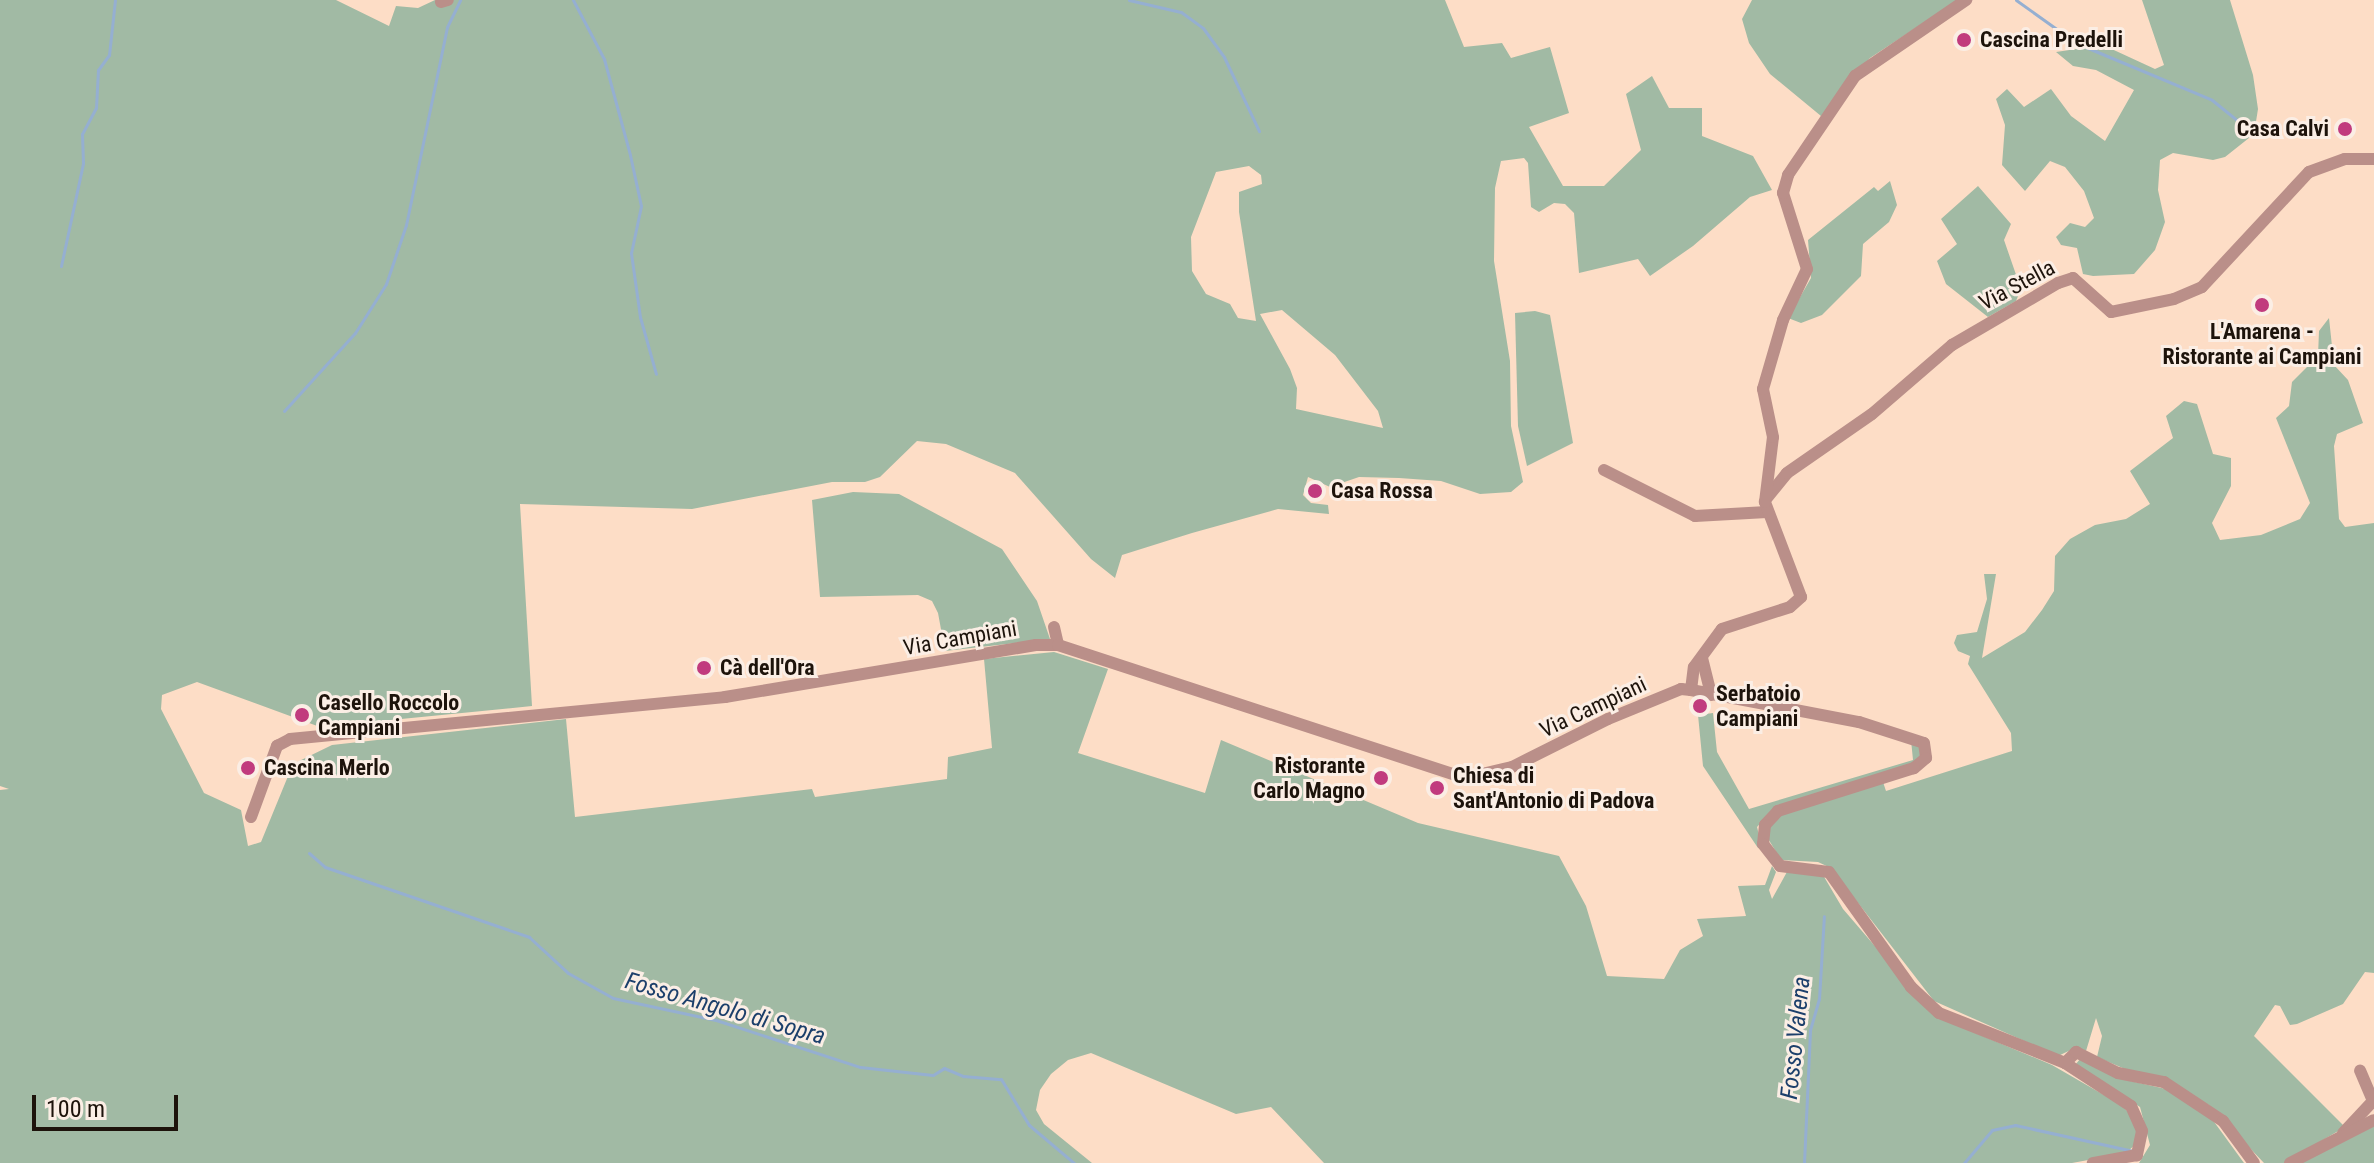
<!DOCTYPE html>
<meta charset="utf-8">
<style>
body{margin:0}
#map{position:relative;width:2374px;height:1163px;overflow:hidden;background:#fdddc6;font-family:"Roboto Condensed",sans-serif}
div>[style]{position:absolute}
.green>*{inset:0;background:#a1baa4}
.stream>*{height:3px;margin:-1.5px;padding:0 1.5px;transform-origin:1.5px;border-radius:1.5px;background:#95afd1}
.minor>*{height:12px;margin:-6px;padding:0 6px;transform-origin:6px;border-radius:6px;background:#ba8f89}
.dots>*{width:22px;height:22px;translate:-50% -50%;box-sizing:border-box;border:4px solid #fbeee5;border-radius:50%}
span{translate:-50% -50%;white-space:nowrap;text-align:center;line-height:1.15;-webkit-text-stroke:6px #fbeee5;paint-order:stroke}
.poi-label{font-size:22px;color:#1d130b;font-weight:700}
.left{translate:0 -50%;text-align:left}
.right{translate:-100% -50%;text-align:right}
.street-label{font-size:22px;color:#1d130b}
.water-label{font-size:24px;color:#1c3f6b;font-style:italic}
.scale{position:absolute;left:32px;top:1095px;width:146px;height:36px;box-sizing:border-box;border:4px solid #1d130b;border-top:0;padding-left:10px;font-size:24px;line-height:28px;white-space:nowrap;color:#1d130b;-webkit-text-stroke:6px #fbeee5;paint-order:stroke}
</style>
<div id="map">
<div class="green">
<i style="clip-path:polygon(evenodd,0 0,336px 0,389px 26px,396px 6px,418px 8px,435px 0,1445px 0,1464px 47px,1502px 43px,1511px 58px,1550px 47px,1569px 113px,1529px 127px,1563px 186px,1604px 186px,1641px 150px,1626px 94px,1652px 76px,1669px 108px,1702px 108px,1702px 136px,1753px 156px,1772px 190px,1750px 197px,1693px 246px,1650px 276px,1638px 259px,1579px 273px,1574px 213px,1565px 204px,1554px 203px,1539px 212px,1531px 207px,1528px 163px,1524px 158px,1501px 161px,1495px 188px,1494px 261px,1510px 361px,1511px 426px,1523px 482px,1511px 492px,1480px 494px,1441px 481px,1399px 478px,1359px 477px,1330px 487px,1308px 477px,1303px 495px,1311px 503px,1328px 505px,1329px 514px,1278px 509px,1192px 533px,1122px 555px,1115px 578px,1091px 559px,1015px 473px,946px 444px,917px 441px,880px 477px,865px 482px,832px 482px,692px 509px,520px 504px,532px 706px,320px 727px,197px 682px,162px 695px,161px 709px,204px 793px,241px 810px,248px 846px,261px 842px,293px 764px,332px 745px,566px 719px,575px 817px,812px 789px,815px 797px,947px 779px,948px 757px,992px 748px,984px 659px,1054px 652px,1108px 669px,1078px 753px,1205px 793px,1221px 740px,1418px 823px,1559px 856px,1586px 906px,1607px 976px,1664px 979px,1680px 950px,1703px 936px,1697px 919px,1746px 916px,1738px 886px,1765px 885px,1772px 866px,1776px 872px,1769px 890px,1772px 899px,1788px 870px,1823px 875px,1843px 909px,1935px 1016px,2052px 1065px,2123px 1106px,2136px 1122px,2138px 1142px,2126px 1153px,2072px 1163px,1324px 1163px,1271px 1107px,1236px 1114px,1091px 1053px,1068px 1060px,1051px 1074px,1040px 1090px,1036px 1110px,1044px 1124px,1092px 1163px,0 1163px,0 790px,9px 789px,0 786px,0 0,1249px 166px,1261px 175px,1262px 184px,1239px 192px,1239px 212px,1256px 321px,1238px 318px,1230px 304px,1206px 294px,1192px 271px,1191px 237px,1216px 172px,1249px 166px,0 0,1282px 310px,1335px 355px,1378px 411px,1383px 428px,1296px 409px,1297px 388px,1290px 369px,1260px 314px,1282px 310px)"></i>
<i style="clip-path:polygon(1752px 0,1958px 0,1870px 58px,1821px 116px,1770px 74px,1749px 43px,1742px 19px)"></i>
<i style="clip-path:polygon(2142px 0,2230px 0,2253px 75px,2258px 109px,2254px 134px,2225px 157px,2213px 160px,2173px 153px,2160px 160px,2158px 190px,2165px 222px,2155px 250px,2134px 274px,2093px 276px,2083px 274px,2077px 248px,2061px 245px,2056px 237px,2070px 223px,2085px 227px,2094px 218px,2084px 191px,2065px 167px,2050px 161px,2025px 191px,2002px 165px,2005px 125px,1996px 99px,2007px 89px,2024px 107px,2051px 89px,2071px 116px,2105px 141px,2134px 90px,2096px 70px,2073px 66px,2056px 52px,2103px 45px,2155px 69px,2164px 65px)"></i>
<i style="clip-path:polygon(1890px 181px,1897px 205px,1889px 222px,1863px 244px,1861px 276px,1822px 315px,1801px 323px,1788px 318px,1811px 278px,1808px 240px,1874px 187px,1878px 191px)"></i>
<i style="clip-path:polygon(1978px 186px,2011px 224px,2004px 240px,2021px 289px,2016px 301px,1988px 317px,1946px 284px,1937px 261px,1957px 244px,1941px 219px)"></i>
<i style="clip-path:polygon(1535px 311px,1550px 315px,1573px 443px,1527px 466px,1518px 426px,1515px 313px)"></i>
<i style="clip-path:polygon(2329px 318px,2334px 365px,2348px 380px,2363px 423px,2337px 434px,2334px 446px,2339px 519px,2345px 527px,2374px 523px,2374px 973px,2365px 972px,2343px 1004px,2297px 1024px,2290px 1025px,2280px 1006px,2275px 1005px,2254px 1036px,2345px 1127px,2284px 1163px,2264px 1163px,2209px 1105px,2097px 1057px,2102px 1036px,2096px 1018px,2086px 1051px,2077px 1047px,2058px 1056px,1934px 1001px,1831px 868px,1818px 862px,1781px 860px,1767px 837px,1772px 821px,1794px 807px,1883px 782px,1886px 791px,2012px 751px,2011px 733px,1968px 664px,1970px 656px,1958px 651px,1954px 643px,1957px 635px,1977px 632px,1987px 599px,1984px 574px,1996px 574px,1982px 658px,2025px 632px,2042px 610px,2054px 591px,2055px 556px,2070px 539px,2095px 525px,2126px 519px,2150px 504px,2130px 471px,2173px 438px,2166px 416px,2184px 401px,2197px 404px,2213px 454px,2231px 458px,2231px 486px,2212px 523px,2220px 540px,2261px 535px,2300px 519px,2310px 503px,2276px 418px,2289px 406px,2292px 382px,2318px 356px,2319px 331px)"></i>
<i style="clip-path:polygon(853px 492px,899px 494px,1002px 549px,1037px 601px,1050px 639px,945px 651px,938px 613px,932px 601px,918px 595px,820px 597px,812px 500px)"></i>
<i style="clip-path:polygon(1713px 713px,1717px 752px,1749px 809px,1913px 760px,1911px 740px,1924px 752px,1916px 764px,1771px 812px,1757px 827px,1762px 847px,1758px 848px,1703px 766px,1698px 715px)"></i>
<i style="clip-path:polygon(2081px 1058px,2126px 1080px,2166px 1089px,2212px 1119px,2244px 1163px,2139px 1163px,2150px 1145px,2140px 1107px,2075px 1065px)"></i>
<i style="clip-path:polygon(2374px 1126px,2374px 1163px,2301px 1163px)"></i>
</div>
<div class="stream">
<i style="left:573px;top:0;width:67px;rotate:62.3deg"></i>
<i style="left:604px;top:59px;width:99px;rotate:74.8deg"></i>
<i style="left:630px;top:155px;width:52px;rotate:77.8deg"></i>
<i style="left:641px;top:206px;width:48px;rotate:102deg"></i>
<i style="left:631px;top:253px;width:65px;rotate:82deg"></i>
<i style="left:640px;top:317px;width:59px;rotate:74.3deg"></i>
<i style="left:1129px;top:0;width:53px;rotate:13deg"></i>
<i style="left:1181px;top:12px;width:27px;rotate:36deg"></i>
<i style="left:1203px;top:28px;width:36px;rotate:54deg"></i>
<i style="left:1224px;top:57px;width:82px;rotate:64.7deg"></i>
<i style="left:2016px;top:0;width:74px;rotate:35.6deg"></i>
<i style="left:2076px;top:43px;width:147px;rotate:22.7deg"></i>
<i style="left:2212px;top:100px;width:40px;rotate:39deg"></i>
<i style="left:61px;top:266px;width:105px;rotate:-77.9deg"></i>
<i style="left:83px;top:163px;width:29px;rotate:-92deg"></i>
<i style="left:82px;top:134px;width:30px;rotate:-62deg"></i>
<i style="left:96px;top:108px;width:38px;rotate:-87deg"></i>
<i style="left:98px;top:70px;width:19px;rotate:-54deg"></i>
<i style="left:109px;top:55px;width:55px;rotate:-83.8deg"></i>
<i style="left:284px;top:411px;width:105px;rotate:-47.7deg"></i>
<i style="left:355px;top:333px;width:58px;rotate:-57.7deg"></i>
<i style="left:386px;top:284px;width:62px;rotate:-71.3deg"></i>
<i style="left:406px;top:225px;width:202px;rotate:-78.3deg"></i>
<i style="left:447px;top:27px;width:30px;rotate:-64deg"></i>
<i style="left:309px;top:853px;width:21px;rotate:41deg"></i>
<i style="left:325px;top:867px;width:216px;rotate:18.9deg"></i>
<i style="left:529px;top:937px;width:53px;rotate:42.7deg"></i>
<i style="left:568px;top:973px;width:51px;rotate:29.1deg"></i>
<i style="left:613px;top:998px;width:105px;rotate:12.1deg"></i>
<i style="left:716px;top:1020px;width:151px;rotate:18.1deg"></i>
<i style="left:860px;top:1067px;width:73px;rotate:6.3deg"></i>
<i style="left:933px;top:1075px;width:13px;rotate:-32deg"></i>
<i style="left:944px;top:1068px;width:21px;rotate:23deg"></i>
<i style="left:963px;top:1076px;width:38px;rotate:5deg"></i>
<i style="left:1001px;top:1079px;width:54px;rotate:58.7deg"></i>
<i style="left:1029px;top:1125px;width:59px;rotate:40.2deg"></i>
<i style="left:1804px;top:1163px;width:133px;rotate:-87.4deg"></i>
<i style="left:1810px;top:1030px;width:32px;rotate:-74deg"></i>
<i style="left:1819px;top:999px;width:83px;rotate:-86.6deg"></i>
<i style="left:1964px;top:1163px;width:43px;rotate:-49.7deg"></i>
<i style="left:1992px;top:1130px;width:24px;rotate:-12deg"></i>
<i style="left:2015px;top:1125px;width:121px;rotate:12.4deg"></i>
</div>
<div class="minor">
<i style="left:441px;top:2px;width:7px;rotate:-16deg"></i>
<i style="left:1604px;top:470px;width:102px;rotate:26.8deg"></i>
<i style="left:1695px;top:516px;width:72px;rotate:-3.2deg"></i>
<i style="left:1766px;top:499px;width:33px;rotate:-51deg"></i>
<i style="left:1787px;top:473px;width:103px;rotate:-34.8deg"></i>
<i style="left:1872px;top:414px;width:106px;rotate:-40.8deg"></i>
<i style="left:1952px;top:345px;width:123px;rotate:-30.3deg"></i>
<i style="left:2058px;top:283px;width:16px;rotate:-18deg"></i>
<i style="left:2073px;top:278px;width:51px;rotate:41.8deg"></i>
<i style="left:2111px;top:312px;width:64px;rotate:-11.7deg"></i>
<i style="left:2174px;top:299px;width:30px;rotate:-23deg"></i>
<i style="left:2202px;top:287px;width:157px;rotate:-47.1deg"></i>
<i style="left:2309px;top:172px;width:38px;rotate:-20deg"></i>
<i style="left:2345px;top:159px;width:29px"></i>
<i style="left:1054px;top:627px;width:18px;rotate:77deg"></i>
<i style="left:1702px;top:658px;width:38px;rotate:76deg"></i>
<i style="left:1691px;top:690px;width:23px;rotate:-83deg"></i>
<i style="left:1694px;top:667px;width:47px;rotate:-53.6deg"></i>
<i style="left:1722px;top:629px;width:71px;rotate:-17.9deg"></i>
<i style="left:1790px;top:607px;width:15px;rotate:-42deg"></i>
<i style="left:1801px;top:597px;width:102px;rotate:-110.8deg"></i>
<i style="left:1765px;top:502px;width:65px;rotate:-83deg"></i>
<i style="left:1773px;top:437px;width:49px;rotate:-101.8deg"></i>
<i style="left:1763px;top:389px;width:72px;rotate:-73.8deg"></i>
<i style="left:1783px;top:320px;width:56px;rotate:-64.8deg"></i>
<i style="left:1807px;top:269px;width:80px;rotate:-107.5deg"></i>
<i style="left:1783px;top:193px;width:19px;rotate:-74deg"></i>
<i style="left:1788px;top:175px;width:120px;rotate:-55.9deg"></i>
<i style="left:1855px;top:76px;width:135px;rotate:-34.4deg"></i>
<i style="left:251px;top:817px;width:76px;rotate:-69.9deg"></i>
<i style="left:277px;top:746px;width:15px;rotate:-28deg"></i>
<i style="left:290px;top:739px;width:437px;rotate:-5.5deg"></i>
<i style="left:725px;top:697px;width:315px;rotate:-9.5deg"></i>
<i style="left:1036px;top:645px;width:22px"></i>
<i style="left:1058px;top:645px;width:428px;rotate:18.1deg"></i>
<i style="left:1465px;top:778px;width:48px;rotate:-13.2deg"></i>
<i style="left:1512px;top:767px;width:107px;rotate:-26.6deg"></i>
<i style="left:1608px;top:719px;width:79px;rotate:-22.3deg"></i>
<i style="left:1681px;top:689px;width:10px;rotate:6deg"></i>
<i style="left:1691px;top:690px;width:171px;rotate:10.8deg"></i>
<i style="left:1859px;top:722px;width:68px;rotate:17.9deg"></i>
<i style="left:1924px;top:743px;width:15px;rotate:82deg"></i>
<i style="left:1926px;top:758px;width:16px;rotate:140deg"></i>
<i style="left:1914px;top:768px;width:143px;rotate:162.5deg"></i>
<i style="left:1778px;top:811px;width:19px;rotate:133deg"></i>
<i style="left:1765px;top:825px;width:19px;rotate:96deg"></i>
<i style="left:1763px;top:844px;width:28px;rotate:52deg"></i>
<i style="left:1780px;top:866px;width:49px;rotate:7deg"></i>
<i style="left:1829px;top:872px;width:141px;rotate:54.5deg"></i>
<i style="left:1911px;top:987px;width:38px;rotate:43deg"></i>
<i style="left:1939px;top:1013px;width:136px;rotate:21.6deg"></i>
<i style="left:2065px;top:1063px;width:79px;rotate:33.1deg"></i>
<i style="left:2131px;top:1106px;width:27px;rotate:66deg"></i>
<i style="left:2142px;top:1131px;width:25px;rotate:102deg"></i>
<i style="left:2137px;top:1155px;width:45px;rotate:169.7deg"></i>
<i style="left:2065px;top:1063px;width:16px;rotate:-45deg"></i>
<i style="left:2076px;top:1052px;width:47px;rotate:26.6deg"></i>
<i style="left:2118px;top:1073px;width:47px;rotate:11.1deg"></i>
<i style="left:2164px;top:1082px;width:71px;rotate:33.5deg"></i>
<i style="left:2223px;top:1121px;width:52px;rotate:53.6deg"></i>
<i style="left:2343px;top:1133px;width:44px;rotate:-46.8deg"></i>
<i style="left:2373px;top:1101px;width:33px;rotate:-113deg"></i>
<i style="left:2290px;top:1163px;width:94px;rotate:-27.1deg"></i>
</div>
<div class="dots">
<i style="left:1964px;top:40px;background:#c13b7e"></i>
<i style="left:2345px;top:129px;background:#c13b7e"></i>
<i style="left:2262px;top:305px;background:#c13b7e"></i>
<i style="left:1315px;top:491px;background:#c13b7e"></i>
<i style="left:704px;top:668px;background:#c13b7e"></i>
<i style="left:1700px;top:706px;background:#c13b7e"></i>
<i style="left:302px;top:715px;background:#c13b7e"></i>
<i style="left:248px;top:768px;background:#c13b7e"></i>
<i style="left:1381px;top:778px;background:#c13b7e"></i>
<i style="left:1437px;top:788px;background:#c13b7e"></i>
</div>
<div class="poi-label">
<span class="left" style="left:1980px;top:40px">Cascina Predelli</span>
<span class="right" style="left:2329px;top:129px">Casa Calvi</span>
<span style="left:2262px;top:344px">L'Amarena -<br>Ristorante ai Campiani</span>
<span class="left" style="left:1331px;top:491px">Casa Rossa</span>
<span class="left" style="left:720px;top:668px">Cà dell'Ora</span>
<span class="left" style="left:1716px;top:706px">Serbatoio<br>Campiani</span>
<span class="left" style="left:318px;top:715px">Casello Roccolo<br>Campiani</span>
<span class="right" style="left:1365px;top:778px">Ristorante<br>Carlo Magno</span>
<span class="left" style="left:264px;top:768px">Cascina Merlo</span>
<span class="left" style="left:1453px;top:788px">Chiesa di<br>Sant'Antonio di Padova</span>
</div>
<div class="street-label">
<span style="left:2017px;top:285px;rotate:-28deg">Via Stella</span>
<span style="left:960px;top:638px;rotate:-10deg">Via Campiani</span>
<span style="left:1593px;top:707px;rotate:-25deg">Via Campiani</span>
</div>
<div class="water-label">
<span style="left:725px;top:1009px;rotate:16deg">Fosso Angolo di Sopra</span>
<span style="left:1796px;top:1038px;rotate:-84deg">Fosso Valena</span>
</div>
<div class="scale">100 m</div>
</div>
